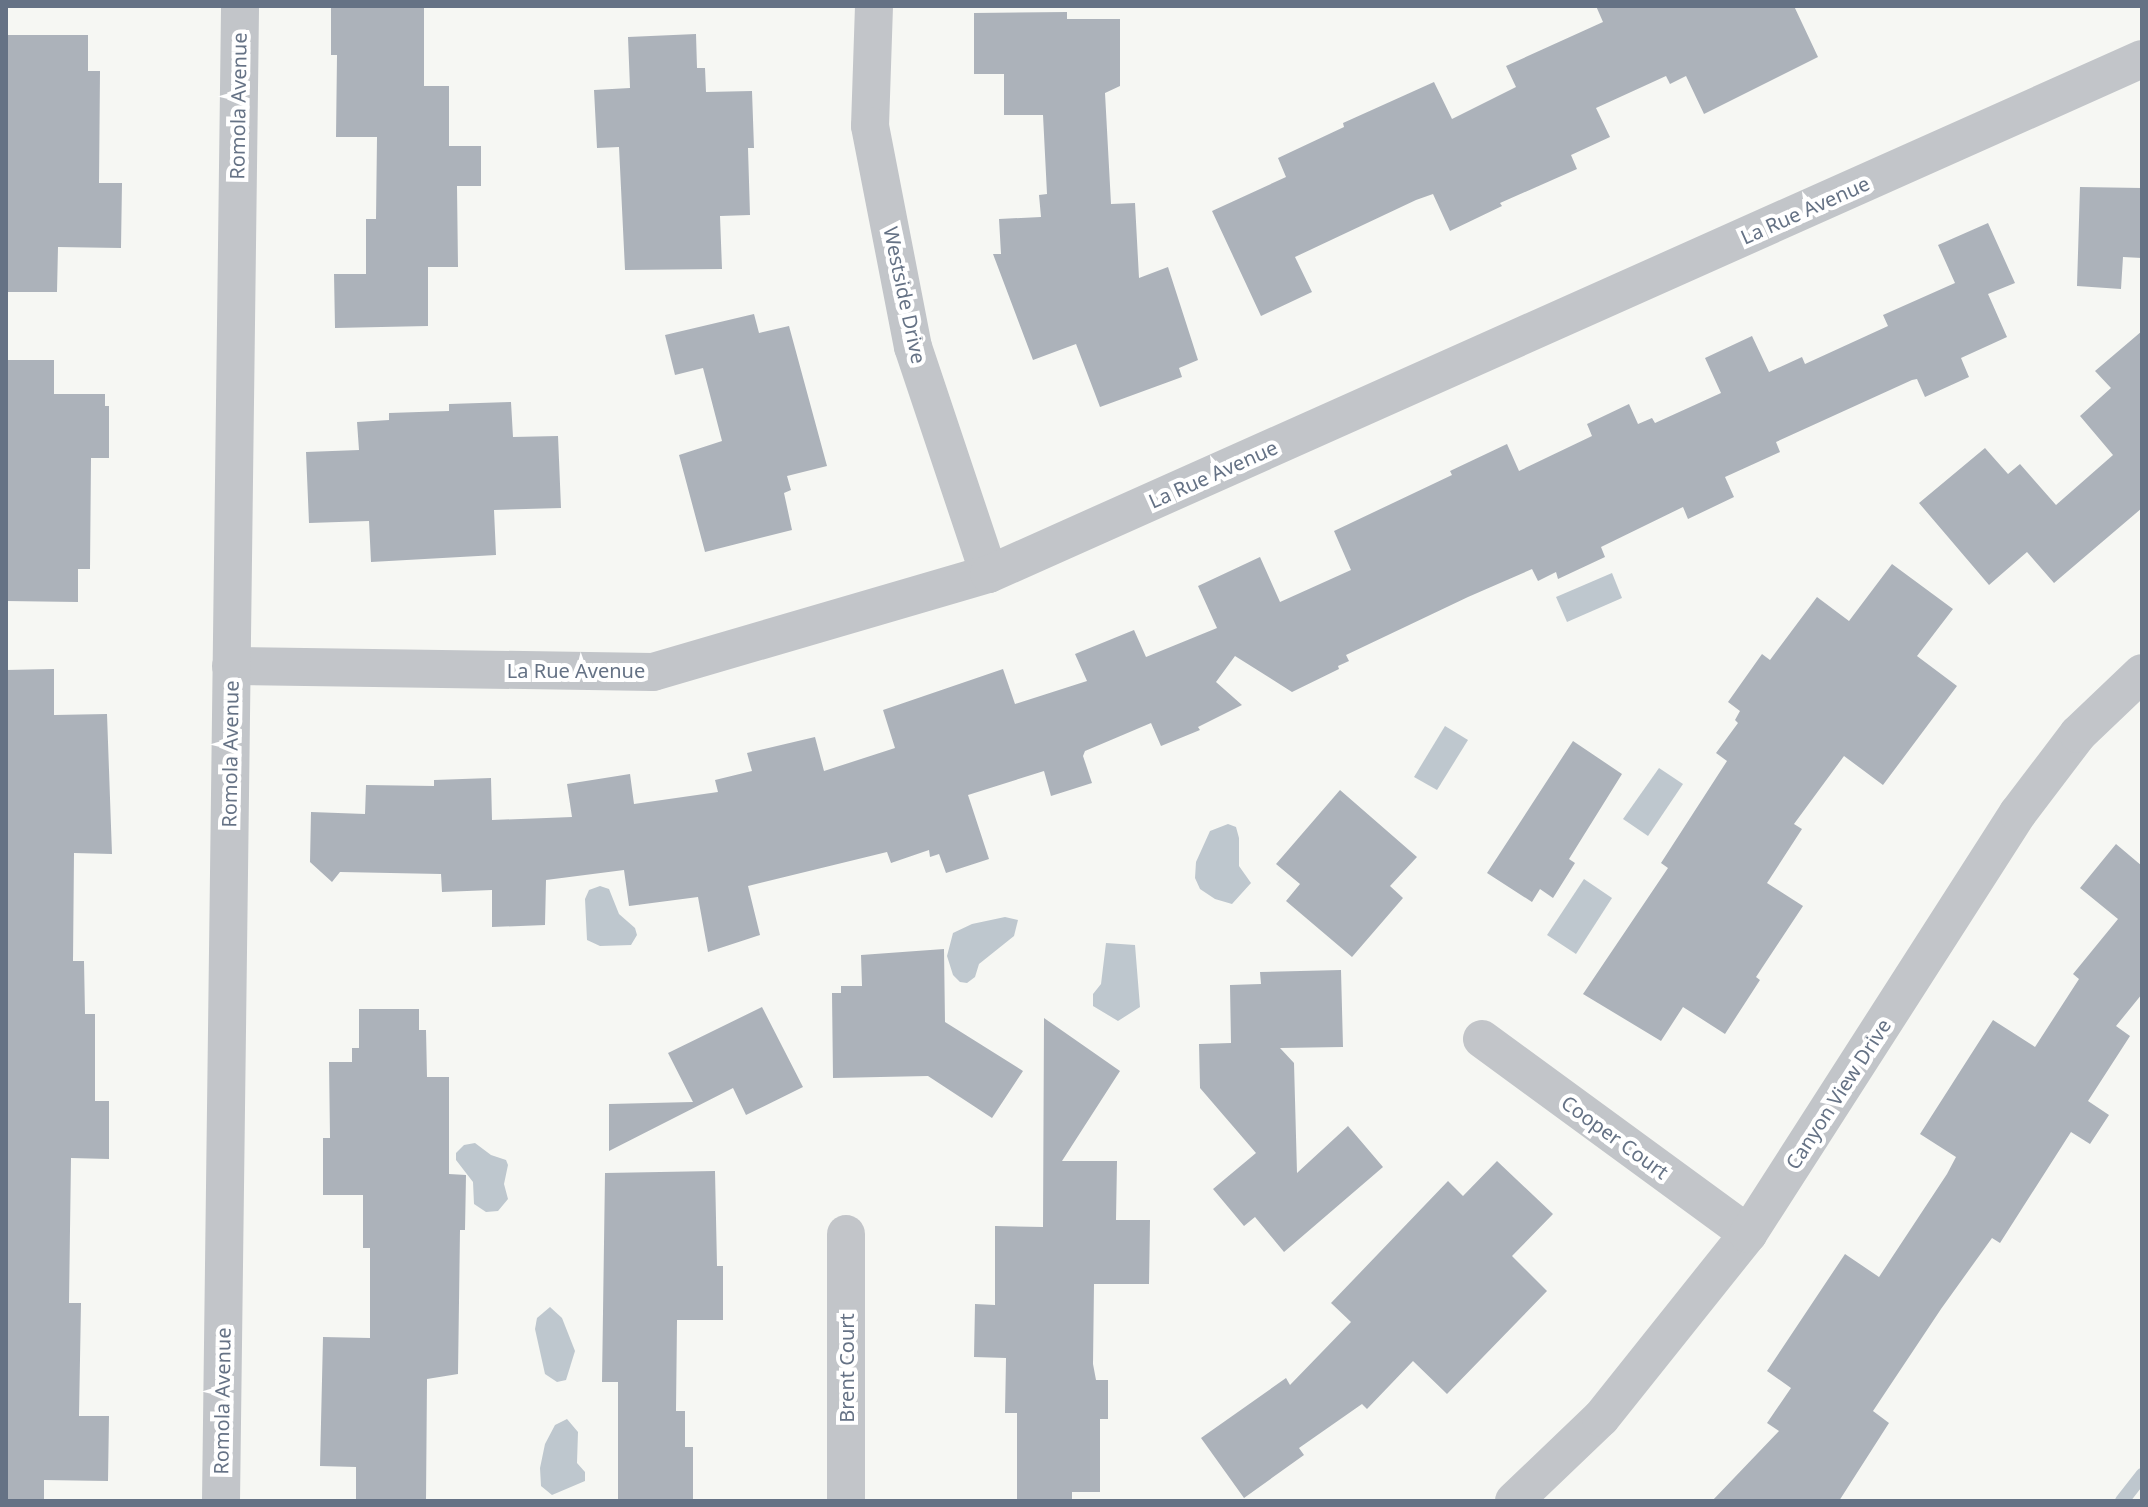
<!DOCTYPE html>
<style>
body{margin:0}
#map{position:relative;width:2148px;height:1507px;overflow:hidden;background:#f6f7f3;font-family:"Noto Sans",sans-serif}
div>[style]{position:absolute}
.water>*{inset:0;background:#bec7ce}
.stream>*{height:14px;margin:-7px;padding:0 7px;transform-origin:7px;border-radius:7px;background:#bec7ce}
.building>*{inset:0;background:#acb2ba}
.street>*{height:38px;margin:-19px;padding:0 19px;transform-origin:19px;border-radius:19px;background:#c2c5c9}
span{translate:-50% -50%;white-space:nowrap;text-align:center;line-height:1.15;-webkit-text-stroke:8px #fff;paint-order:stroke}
.street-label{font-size:20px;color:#657285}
.frame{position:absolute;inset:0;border:8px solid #657285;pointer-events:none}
</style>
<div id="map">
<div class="water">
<i style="clip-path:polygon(1612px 573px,1622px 598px,1567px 622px,1556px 597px)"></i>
<i style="clip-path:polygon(1445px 726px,1468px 740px,1437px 790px,1414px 777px)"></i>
<i style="clip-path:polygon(1659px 768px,1683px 784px,1648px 836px,1623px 819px)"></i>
<i style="clip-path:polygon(1228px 824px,1236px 827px,1239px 838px,1239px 866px,1251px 883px,1232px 904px,1215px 899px,1200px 889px,1195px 878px,1196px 862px,1210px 831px)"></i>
<i style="clip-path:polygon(1584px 879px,1612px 898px,1576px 954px,1547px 935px)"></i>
<i style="clip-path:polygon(600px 886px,609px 889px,619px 914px,635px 928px,637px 935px,631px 945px,600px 946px,587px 940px,585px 899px,589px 890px)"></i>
<i style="clip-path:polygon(1005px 917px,1018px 920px,1014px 936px,979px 964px,975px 977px,967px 983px,960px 982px,953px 975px,947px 956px,953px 933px,972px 924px)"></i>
<i style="clip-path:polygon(1106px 943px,1135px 945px,1140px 1007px,1118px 1021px,1093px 1006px,1093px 994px,1101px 984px)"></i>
<i style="clip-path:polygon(475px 1143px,491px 1155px,506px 1160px,508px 1165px,504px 1184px,508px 1199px,498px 1211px,486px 1212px,474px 1204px,473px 1182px,456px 1160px,456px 1153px,464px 1145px)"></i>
<i style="clip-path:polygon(550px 1307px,562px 1318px,575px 1351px,566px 1380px,557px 1382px,545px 1374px,535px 1329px,537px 1318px)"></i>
<i style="clip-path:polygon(567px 1419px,578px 1432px,577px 1463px,585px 1472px,585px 1481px,552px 1495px,541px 1486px,540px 1468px,545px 1444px,555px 1425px)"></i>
</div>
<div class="stream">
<i style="left:2122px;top:1501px;width:33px;rotate:-52deg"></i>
</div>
<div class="building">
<i style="clip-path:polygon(331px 6px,424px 6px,424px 86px,449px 86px,449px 146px,481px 146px,481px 186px,457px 186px,458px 267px,428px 267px,428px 326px,335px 328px,334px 274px,366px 274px,366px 219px,376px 219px,377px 137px,336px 137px,337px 55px,331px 55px)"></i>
<i style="clip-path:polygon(1596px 6px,1794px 6px,1818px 57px,1704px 114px,1686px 76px,1670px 84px,1666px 76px,1596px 108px,1610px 137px,1571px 155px,1577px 169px,1500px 203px,1502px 206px,1450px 231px,1433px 194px,1416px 200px,1295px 257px,1312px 292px,1261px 316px,1212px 211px,1286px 177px,1278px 158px,1344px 127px,1343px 123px,1434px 82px,1452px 119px,1516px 87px,1506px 66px,1603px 22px)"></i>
<i style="clip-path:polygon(1067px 12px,1067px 19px,1120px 19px,1120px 86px,1105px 93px,1111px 204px,1135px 203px,1139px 278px,1168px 267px,1198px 360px,1179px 368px,1182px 377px,1100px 407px,1076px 344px,1033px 360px,993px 254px,1001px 254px,999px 219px,1041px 217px,1039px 195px,1047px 194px,1043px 115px,1004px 115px,1004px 74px,974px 74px,974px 13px)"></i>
<i style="clip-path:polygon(696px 34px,697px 68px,705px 68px,706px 92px,752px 91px,754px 148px,748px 148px,750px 215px,720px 216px,722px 269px,625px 270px,619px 147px,597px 148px,594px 90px,630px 88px,628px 37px)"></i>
<i style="clip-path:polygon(6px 35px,88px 35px,88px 71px,100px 71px,99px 183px,122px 183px,121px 248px,58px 247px,57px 292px,6px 292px)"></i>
<i style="clip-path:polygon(2080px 187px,2142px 188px,2142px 258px,2123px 257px,2121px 289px,2077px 286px)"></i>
<i style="clip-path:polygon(1988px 223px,2015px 283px,1988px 294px,2007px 337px,1961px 358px,1969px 377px,1925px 397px,1917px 379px,1912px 380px,1776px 442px,1780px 452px,1725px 477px,1734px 497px,1688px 519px,1683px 507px,1601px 547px,1605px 557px,1558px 579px,1556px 572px,1538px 581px,1532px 569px,1468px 597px,1346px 655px,1349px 661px,1338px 666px,1339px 669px,1292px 692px,1235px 656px,1216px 682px,1242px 705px,1198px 727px,1200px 730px,1161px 746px,1151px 723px,1085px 751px,1083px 756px,1092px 783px,1051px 796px,1044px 771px,968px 795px,989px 859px,946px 873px,939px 854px,930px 857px,929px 850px,891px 863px,887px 852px,748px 886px,760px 935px,708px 952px,698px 897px,629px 906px,624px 870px,546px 880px,545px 925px,492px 927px,492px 890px,442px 892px,441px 874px,340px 872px,332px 882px,310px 862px,311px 812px,365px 814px,366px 785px,434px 786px,434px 780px,491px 778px,492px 820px,572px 817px,567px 784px,630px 774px,634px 804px,718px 792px,715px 780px,752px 771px,747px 753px,815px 737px,824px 771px,895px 748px,883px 710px,1003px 669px,1015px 704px,1087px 681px,1075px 654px,1134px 630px,1146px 657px,1217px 628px,1198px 586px,1260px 557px,1280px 602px,1351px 570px,1334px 531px,1452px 475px,1450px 471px,1507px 444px,1519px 471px,1592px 436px,1587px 424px,1629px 404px,1638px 424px,1652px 418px,1655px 423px,1721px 393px,1705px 358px,1752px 336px,1769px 372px,1802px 357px,1805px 364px,1888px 326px,1883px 315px,1955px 283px,1938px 245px)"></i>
<i style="clip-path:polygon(754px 314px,759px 333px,789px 326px,827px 466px,787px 476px,791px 490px,784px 493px,792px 530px,705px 552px,679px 455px,722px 441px,703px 368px,675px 375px,665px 335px)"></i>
<i style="clip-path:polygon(2142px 331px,2142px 508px,2054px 583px,2027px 552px,1989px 585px,1919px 503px,1985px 448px,2008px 474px,2020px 464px,2056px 505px,2113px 455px,2080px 416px,2111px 388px,2095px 371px)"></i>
<i style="clip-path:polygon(6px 360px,54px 360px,54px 394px,105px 394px,105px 406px,109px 406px,109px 458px,91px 458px,90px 569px,78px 569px,78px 602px,6px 601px)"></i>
<i style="clip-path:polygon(511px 402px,513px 437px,558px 436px,561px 508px,494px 510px,496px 555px,371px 562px,369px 521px,309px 523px,306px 452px,359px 450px,357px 422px,389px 420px,389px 413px,449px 411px,449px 404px)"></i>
<i style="clip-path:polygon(1892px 564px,1953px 609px,1917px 656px,1957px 686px,1883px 785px,1844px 756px,1794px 824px,1802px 829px,1767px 883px,1803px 906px,1756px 977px,1760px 980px,1725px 1034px,1683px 1007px,1661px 1041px,1583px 994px,1668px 868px,1661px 863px,1727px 761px,1716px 753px,1738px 723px,1735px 720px,1740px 711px,1728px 702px,1762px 654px,1770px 660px,1817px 597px,1849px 621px)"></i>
<i style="clip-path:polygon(54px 669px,54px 715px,107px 714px,112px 854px,74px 853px,73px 961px,84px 961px,85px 1014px,95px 1014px,95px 1101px,109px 1101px,109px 1159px,71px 1158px,69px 1303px,81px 1303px,79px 1416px,109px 1416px,108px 1481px,44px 1480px,44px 1501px,6px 1501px,6px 670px)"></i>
<i style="clip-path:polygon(1573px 741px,1622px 774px,1569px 859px,1575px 863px,1553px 898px,1540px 889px,1532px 902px,1487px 873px)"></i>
<i style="clip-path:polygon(1340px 790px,1417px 857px,1390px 886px,1403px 898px,1352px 957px,1286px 901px,1300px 884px,1276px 864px)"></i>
<i style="clip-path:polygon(2116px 844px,2142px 866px,2142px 994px,2116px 1026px,2130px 1036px,2088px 1101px,2109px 1115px,2090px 1144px,2071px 1132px,2000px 1243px,1992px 1238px,1941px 1309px,1873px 1411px,1889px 1423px,1839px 1501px,1712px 1501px,1779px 1431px,1767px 1423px,1791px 1388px,1767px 1371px,1845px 1254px,1879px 1277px,1947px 1174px,1956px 1157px,1920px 1134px,1993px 1020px,2035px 1047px,2079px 979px,2073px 974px,2118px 919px,2080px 888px)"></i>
<i style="clip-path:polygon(944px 949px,945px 1022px,1023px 1071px,992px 1118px,928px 1076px,833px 1078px,832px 993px,841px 993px,841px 986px,862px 986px,861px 955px)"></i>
<i style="clip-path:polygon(1341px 970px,1343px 1047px,1280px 1048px,1294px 1063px,1297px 1173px,1348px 1126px,1383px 1167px,1284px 1252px,1255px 1217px,1244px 1226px,1213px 1189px,1256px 1153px,1200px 1088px,1199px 1044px,1231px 1043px,1230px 985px,1261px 984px,1260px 972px)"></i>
<i style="clip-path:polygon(762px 1007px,803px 1087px,746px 1115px,733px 1088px,609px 1151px,609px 1104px,693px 1102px,668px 1053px)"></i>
<i style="clip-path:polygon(359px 1009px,419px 1009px,419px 1030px,426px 1030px,427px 1077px,449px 1077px,449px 1174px,466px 1175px,465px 1230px,460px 1230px,458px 1374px,427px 1379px,426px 1501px,356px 1501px,356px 1467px,320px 1466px,323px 1337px,370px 1338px,370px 1248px,363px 1248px,363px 1195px,323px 1195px,323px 1138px,330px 1138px,329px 1062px,352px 1062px,352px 1048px,359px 1048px)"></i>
<i style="clip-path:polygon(1044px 1018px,1120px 1071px,1062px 1161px,1117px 1161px,1116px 1220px,1150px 1220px,1149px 1284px,1094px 1284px,1093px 1364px,1096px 1380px,1108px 1380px,1108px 1419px,1100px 1419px,1100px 1492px,1072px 1492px,1072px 1501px,1017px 1501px,1017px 1413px,1005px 1413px,1006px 1358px,974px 1357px,975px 1304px,995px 1305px,995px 1226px,1043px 1227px)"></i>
<i style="clip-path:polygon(1497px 1161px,1553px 1214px,1512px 1256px,1547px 1291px,1447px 1394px,1413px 1361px,1367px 1409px,1362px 1404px,1299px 1448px,1304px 1455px,1244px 1498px,1201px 1438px,1286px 1378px,1290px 1385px,1351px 1322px,1331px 1303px,1448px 1181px,1463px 1196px)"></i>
<i style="clip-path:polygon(715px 1171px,717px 1266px,723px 1266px,723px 1320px,677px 1320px,676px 1411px,685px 1411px,685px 1447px,693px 1447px,693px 1501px,618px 1501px,618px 1382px,602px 1382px,605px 1173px)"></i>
</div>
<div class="street">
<i style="left:874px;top:6px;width:120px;rotate:91.9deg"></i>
<i style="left:870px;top:126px;width:225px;rotate:79deg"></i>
<i style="left:913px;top:347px;width:239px;rotate:71.5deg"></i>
<i style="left:231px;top:666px;width:422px;rotate:0.8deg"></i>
<i style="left:653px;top:672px;width:350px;rotate:-16.3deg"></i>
<i style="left:989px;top:574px;width:1263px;rotate:-24.07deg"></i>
<i style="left:1482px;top:1039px;width:330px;rotate:36.2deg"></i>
<i style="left:221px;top:1501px;width:1495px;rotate:-89.27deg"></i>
<i style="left:846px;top:1501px;width:267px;rotate:-90deg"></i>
<i style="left:1514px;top:1501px;width:120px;rotate:-43.7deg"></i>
<i style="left:1601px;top:1418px;width:236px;rotate:-51.4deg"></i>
<i style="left:1748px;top:1234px;width:500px;rotate:-57.33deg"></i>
<i style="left:2018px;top:813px;width:99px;rotate:-52.8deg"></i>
<i style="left:2078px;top:734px;width:88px;rotate:-43.6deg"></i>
</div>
<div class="street-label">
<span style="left:238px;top:106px;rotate:-89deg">Romola Avenue</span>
<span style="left:1805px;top:210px;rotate:-24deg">La Rue Avenue</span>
<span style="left:905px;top:295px;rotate:78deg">Westside Drive</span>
<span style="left:1213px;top:474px;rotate:-24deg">La Rue Avenue</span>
<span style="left:576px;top:670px">La Rue Avenue</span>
<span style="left:230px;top:754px;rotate:-89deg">Romola Avenue</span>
<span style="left:1838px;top:1094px;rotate:-57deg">Canyon View Drive</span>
<span style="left:1615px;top:1137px;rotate:36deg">Cooper Court</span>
<span style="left:846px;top:1368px;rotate:-90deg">Brent Court</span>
<span style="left:222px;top:1401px;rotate:-89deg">Romola Avenue</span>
</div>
<div class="frame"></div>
</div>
